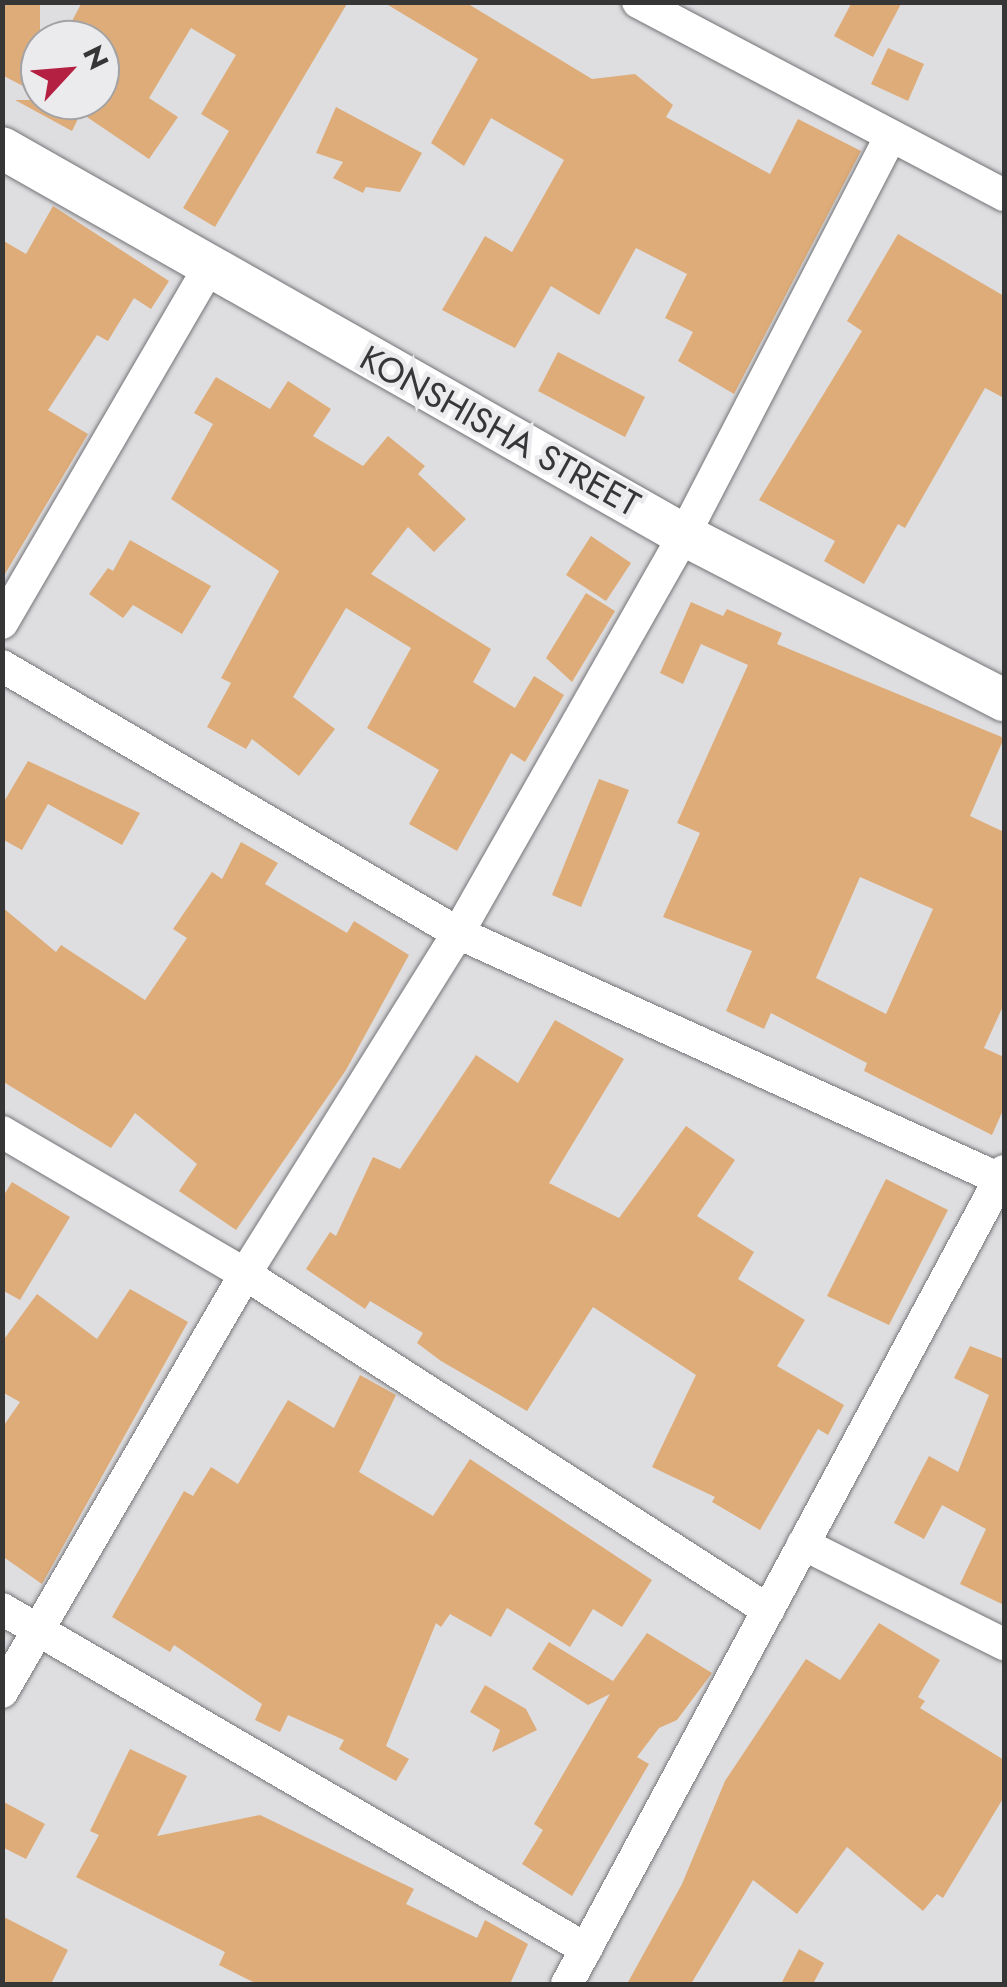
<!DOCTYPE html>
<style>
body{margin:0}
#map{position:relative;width:1007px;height:1987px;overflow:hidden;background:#dedee1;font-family:Jost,sans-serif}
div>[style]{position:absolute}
.building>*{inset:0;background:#deac78}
.roads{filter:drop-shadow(0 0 2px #747477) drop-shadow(0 0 2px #747477)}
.minor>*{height:32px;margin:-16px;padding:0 16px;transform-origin:16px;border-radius:16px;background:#fff}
.tertiary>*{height:42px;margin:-21px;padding:0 21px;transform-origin:21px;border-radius:21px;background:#fff}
span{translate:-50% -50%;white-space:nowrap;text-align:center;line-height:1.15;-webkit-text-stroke:9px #ebebee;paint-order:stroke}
.street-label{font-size:35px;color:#363637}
.frame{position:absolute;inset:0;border:5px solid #363637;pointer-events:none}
.north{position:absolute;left:20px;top:20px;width:100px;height:100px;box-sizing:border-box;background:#ebebee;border:2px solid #a3a3a5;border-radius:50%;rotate:64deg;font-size:28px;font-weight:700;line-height:40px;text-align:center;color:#363637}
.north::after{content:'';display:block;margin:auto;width:35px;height:45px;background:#b32041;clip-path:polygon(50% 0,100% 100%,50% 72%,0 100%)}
</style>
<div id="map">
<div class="building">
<i style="clip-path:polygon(2px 2px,40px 2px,40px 95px,2px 75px)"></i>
<i style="clip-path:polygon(82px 2px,348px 2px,215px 227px,183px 208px,229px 131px,201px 114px,236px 55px,191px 28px,149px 98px,178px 117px,149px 159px,81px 113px,72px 131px,15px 100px,100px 100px,100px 40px,62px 40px)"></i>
<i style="clip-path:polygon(383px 2px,465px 2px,592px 79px,635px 74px,673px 105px,666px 117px,770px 174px,798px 119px,861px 151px,734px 394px,678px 361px,693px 332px,665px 318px,687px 274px,636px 248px,599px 315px,551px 286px,515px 348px,442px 310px,485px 236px,512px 252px,564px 160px,491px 118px,464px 166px,431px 143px,478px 59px)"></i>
<i style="clip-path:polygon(852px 2px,902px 2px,873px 57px,834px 36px)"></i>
<i style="clip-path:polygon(888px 48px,924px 64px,908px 101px,871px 84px)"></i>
<i style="clip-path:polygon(336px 107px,422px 153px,400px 192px,366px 187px,363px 193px,333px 178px,343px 162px,316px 153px)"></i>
<i style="clip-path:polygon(53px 206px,169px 281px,151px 309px,134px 298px,108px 341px,97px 335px,48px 410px,88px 434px,2px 579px,2px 240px,26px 254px)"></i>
<i style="clip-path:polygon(898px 234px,1004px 296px,1004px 398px,985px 388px,905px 528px,898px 524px,864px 584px,824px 561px,835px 541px,759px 500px,862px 331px,847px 321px)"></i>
<i style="clip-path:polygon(558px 352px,645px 397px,625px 437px,538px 391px)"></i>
<i style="clip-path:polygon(216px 377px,270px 409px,288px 381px,331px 409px,313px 436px,363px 466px,388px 436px,425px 466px,418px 474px,466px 519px,434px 552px,408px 527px,371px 574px,491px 649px,473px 682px,515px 708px,534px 676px,564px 695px,525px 762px,511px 753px,457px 851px,409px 824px,439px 770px,367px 728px,411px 648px,346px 608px,293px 697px,335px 729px,299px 776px,252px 739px,246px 749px,207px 727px,231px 683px,221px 678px,279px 571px,171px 499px,213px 424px,194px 413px)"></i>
<i style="clip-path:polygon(591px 536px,631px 563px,606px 601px,566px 575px)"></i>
<i style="clip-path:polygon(130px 540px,211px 586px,182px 634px,133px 605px,123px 618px,89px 594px,108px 568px,113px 571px)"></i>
<i style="clip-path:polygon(586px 593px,615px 611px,572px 682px,546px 658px)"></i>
<i style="clip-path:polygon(evenodd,691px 602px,723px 616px,727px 609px,782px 633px,777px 644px,1004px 738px,970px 816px,1004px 832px,1004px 1004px,984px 1048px,1004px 1057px,1004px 1108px,992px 1135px,864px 1071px,867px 1063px,771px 1013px,764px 1029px,726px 1011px,752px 951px,663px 917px,700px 833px,677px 823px,748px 665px,701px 644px,683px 684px,660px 673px,691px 602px,860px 877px,933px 909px,886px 1014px,816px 978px,860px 877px)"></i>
<i style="clip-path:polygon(28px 761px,140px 813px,122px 845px,48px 804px,22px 850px,2px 839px,2px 805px)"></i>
<i style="clip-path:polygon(599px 779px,629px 790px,581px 907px,552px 895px)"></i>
<i style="clip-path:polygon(241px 842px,278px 863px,265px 884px,347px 933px,354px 921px,409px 955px,346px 1070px,236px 1230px,179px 1191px,197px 1164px,135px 1113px,111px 1148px,2px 1081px,2px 907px,56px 952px,61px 945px,145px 1000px,187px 938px,173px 929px,212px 872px,222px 879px)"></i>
<i style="clip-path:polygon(555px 1020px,624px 1059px,549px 1183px,619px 1218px,686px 1126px,735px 1160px,697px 1216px,754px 1252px,738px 1279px,805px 1320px,777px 1366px,844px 1405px,828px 1435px,818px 1429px,760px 1530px,712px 1502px,715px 1497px,652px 1467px,696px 1375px,593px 1307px,527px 1411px,441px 1361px,417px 1343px,423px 1333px,370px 1301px,365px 1309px,306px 1269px,330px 1232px,336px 1236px,373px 1157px,400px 1169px,476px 1055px,518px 1083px)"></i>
<i style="clip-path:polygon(886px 1179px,948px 1210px,889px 1325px,827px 1296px)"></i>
<i style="clip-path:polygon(12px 1182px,70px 1217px,20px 1300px,2px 1290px,2px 1198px)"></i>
<i style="clip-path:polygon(130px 1289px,188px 1322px,42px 1584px,2px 1556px,2px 1428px,20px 1402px,2px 1392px,2px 1342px,37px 1294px,97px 1339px)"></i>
<i style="clip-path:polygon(970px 1346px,1004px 1359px,1004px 1605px,960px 1584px,986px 1529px,942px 1505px,924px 1539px,894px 1523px,929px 1456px,958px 1472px,989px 1395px,954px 1378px)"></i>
<i style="clip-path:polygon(360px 1375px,396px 1395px,359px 1472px,433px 1516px,470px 1459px,652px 1580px,622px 1627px,593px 1609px,570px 1647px,507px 1608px,491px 1637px,450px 1614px,441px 1627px,436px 1623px,386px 1746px,409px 1759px,396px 1781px,339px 1749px,344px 1740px,288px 1715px,280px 1732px,255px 1720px,262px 1704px,174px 1645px,170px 1652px,112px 1617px,184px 1491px,193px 1496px,211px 1467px,238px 1484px,288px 1400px,334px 1428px)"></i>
<i style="clip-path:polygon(879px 1623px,940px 1660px,918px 1697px,925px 1701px,920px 1708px,1004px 1760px,1004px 1797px,943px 1898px,937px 1894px,923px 1911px,847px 1847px,797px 1914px,753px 1880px,691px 1984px,627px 1984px,682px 1884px,725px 1781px,806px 1659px,840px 1680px)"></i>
<i style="clip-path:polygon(647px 1633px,712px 1673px,677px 1720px,659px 1728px,637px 1757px,649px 1764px,572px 1896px,522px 1864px,543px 1830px,534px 1824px,610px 1694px,588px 1705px,532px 1669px,549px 1642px,613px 1681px)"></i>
<i style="clip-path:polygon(485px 1685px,526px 1709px,537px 1730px,492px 1752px,500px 1730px,470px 1712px)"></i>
<i style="clip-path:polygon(130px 1749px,187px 1776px,157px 1836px,260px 1815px,414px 1889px,406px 1904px,477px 1938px,485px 1920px,528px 1944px,510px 1984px,257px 1984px,219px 1965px,225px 1952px,76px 1877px,99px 1835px,90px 1831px)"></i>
<i style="clip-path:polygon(2px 1801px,45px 1824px,26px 1859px,2px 1847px)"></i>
<i style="clip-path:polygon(2px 1916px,68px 1950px,51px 1984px,2px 1984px)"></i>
<i style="clip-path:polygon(799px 1949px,824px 1963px,813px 1984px,781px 1984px)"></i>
</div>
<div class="roads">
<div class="minor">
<i style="left:638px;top:2px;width:414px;rotate:27.8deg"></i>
<i style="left:2px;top:623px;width:411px;rotate:-59.8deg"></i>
<i style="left:2px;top:666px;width:528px;rotate:30.35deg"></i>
<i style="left:458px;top:933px;width:600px;rotate:24.43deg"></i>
<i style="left:2px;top:1132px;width:281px;rotate:30.3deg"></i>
<i style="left:245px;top:1274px;width:622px;rotate:32.72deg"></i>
<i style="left:803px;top:1544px;width:225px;rotate:26.5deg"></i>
<i style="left:2px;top:1609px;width:676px;rotate:30.21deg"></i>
<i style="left:2px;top:1692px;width:484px;rotate:-59.8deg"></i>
<i style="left:245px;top:1274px;width:402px;rotate:-58deg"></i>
<i style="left:458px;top:933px;width:458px;rotate:-60.4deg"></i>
<i style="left:684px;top:535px;width:447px;rotate:-62.6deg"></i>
<i style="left:567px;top:1984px;width:923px;rotate:-61.74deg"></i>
</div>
<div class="tertiary">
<i style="left:2px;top:148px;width:784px;rotate:29.57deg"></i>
<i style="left:684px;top:535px;width:360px;rotate:27.3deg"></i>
</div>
</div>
<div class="street-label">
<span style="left:500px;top:431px;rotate:29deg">KONSHISHA STREET</span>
</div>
<div class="frame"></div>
<div class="north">N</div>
</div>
